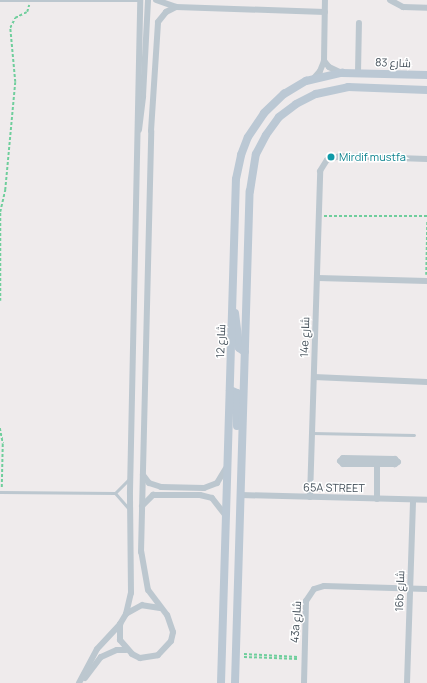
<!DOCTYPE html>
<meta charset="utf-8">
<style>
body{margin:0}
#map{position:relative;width:427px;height:683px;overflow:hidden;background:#efebec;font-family:Manrope,Cairo,sans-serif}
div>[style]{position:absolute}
.path>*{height:1.5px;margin-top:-0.75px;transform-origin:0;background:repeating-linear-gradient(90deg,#6fce9c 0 3px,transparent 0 5px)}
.lane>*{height:3px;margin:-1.5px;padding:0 1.5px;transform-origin:1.5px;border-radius:1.5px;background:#bcc7cf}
.street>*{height:6px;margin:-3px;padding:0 3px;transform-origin:3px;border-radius:3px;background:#bcc7cf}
.secondary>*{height:8px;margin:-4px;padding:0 4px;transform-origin:4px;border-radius:4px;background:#bbc8d4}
.dots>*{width:11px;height:11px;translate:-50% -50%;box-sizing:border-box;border:2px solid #fff;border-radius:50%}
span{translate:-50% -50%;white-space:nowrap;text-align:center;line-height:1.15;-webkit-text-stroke:3px #fff;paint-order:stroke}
.street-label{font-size:11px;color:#44505a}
.culture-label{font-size:11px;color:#0d838f}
.left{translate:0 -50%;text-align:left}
</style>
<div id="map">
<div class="path">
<i style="left:324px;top:216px;width:103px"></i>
<i style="left:426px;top:275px;width:54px;rotate:-88.9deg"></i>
<i style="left:0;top:301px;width:89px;rotate:-90deg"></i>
<i style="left:0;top:212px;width:23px;rotate:-77deg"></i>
<i style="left:5px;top:190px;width:108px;rotate:-84.7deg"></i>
<i style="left:15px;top:82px;width:54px;rotate:-95.3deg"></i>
<i style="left:10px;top:28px;width:11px;rotate:-63deg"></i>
<i style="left:15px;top:18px;width:13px;rotate:-27deg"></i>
<i style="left:27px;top:12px;width:7px;rotate:-74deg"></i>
<i style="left:0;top:428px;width:16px;rotate:79deg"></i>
<i style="left:3px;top:444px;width:44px;rotate:91.3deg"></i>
<i style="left:244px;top:654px;width:54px;rotate:3.2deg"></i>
<i style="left:244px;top:657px;width:54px;rotate:2.1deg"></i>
</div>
<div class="lane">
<i style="left:0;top:0;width:140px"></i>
<i style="left:312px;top:433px;width:102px;rotate:1.1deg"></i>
<i style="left:0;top:492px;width:115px;rotate:0.5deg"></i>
<i style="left:115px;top:493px;width:21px;rotate:49deg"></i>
<i style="left:115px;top:493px;width:20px;rotate:-45deg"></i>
</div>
<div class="street">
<i style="left:156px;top:0;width:21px;rotate:19deg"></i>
<i style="left:176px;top:7px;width:149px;rotate:1.9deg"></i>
<i style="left:390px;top:0;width:15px;rotate:28deg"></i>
<i style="left:403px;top:7px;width:24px;rotate:2deg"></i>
<i style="left:324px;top:61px;width:8px;rotate:50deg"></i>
<i style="left:329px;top:67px;width:14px;rotate:25deg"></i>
<i style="left:358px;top:73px;width:50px;rotate:-88.9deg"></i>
<i style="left:314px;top:78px;width:9px;rotate:-49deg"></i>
<i style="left:320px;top:71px;width:11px;rotate:-68deg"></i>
<i style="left:324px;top:61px;width:61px;rotate:-89.1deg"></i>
<i style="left:139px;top:130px;width:34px;rotate:-83deg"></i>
<i style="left:143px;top:96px;width:96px;rotate:-87deg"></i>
<i style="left:318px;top:278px;width:109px;rotate:1.6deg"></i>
<i style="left:314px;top:377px;width:113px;rotate:2.5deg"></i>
<i style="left:343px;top:458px;width:52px;rotate:1.1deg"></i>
<i style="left:395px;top:459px;width:4px;rotate:45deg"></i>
<i style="left:398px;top:462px;width:4px;rotate:146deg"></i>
<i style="left:395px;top:464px;width:52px;rotate:180deg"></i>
<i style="left:343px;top:464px;width:4px;rotate:-135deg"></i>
<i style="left:340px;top:461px;width:4px;rotate:-45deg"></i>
<i style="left:143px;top:475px;width:10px;rotate:53deg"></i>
<i style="left:149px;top:483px;width:13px;rotate:18deg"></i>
<i style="left:161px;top:487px;width:43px;rotate:1.3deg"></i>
<i style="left:204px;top:488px;width:14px;rotate:-21deg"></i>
<i style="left:217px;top:483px;width:17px;rotate:-59deg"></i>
<i style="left:241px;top:495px;width:186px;rotate:1.5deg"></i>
<i style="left:310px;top:497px;width:326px;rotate:-88.2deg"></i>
<i style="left:320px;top:171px;width:13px;rotate:-58deg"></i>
<i style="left:327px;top:160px;width:14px;rotate:-17deg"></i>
<i style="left:340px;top:156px;width:87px;rotate:2deg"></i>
<i style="left:377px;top:499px;width:35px;rotate:-90deg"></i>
<i style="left:142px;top:506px;width:16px;rotate:-45deg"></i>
<i style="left:153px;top:495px;width:47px"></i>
<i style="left:200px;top:495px;width:12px;rotate:14deg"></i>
<i style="left:212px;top:498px;width:23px;rotate:52deg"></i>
<i style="left:160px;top:608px;width:18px;rotate:-171deg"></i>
<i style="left:142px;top:605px;width:18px;rotate:151deg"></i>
<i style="left:126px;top:614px;width:12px;rotate:121deg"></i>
<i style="left:120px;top:624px;width:16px;rotate:90deg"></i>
<i style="left:120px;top:640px;width:18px;rotate:49deg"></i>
<i style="left:132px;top:654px;width:9px;rotate:27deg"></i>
<i style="left:140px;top:658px;width:18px;rotate:-9deg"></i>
<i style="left:158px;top:655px;width:19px;rotate:-47deg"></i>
<i style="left:171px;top:641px;width:9px;rotate:-77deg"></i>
<i style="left:173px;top:632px;width:18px;rotate:-109deg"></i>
<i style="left:167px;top:615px;width:31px;rotate:-127deg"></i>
<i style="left:148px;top:590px;width:39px;rotate:-100deg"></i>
<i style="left:141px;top:552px;width:421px;rotate:-88.6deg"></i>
<i style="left:151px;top:131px;width:109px;rotate:-86.3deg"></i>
<i style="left:158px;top:22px;width:13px;rotate:-51deg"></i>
<i style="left:166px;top:12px;width:11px;rotate:-27deg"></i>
<i style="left:126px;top:614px;width:22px;rotate:-77deg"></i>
<i style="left:131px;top:593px;width:102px;rotate:-90.6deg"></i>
<i style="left:130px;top:491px;width:491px;rotate:-88.8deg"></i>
<i style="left:85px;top:678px;width:26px;rotate:-53deg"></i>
<i style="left:101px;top:657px;width:17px;rotate:-24deg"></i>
<i style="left:117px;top:650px;width:9px"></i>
<i style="left:79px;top:683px;width:38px;rotate:-62deg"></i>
<i style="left:97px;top:649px;width:34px;rotate:-47deg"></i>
<i style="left:304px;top:683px;width:82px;rotate:-88.6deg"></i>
<i style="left:306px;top:601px;width:14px;rotate:-56deg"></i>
<i style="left:314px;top:589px;width:10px;rotate:-17deg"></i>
<i style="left:324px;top:586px;width:103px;rotate:1.7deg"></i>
<i style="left:407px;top:683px;width:183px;rotate:-88.1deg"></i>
</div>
<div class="secondary">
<i style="left:235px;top:313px;width:35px;rotate:83deg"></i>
<i style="left:239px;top:348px;width:7px;rotate:34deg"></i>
<i style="left:230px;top:390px;width:8px;rotate:23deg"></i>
<i style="left:237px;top:393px;width:33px;rotate:90deg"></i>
<i style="left:221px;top:683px;width:504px;rotate:-88.3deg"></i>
<i style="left:236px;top:179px;width:25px;rotate:-78deg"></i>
<i style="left:241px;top:155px;width:19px;rotate:-69deg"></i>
<i style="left:248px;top:137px;width:29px;rotate:-56deg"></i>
<i style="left:264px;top:113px;width:28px;rotate:-44deg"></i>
<i style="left:284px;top:94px;width:26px;rotate:-31deg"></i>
<i style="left:306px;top:81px;width:37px;rotate:-13deg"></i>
<i style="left:342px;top:73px;width:85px;rotate:1.3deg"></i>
<i style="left:235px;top:683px;width:492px;rotate:-88.3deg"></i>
<i style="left:250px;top:191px;width:37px;rotate:-81deg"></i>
<i style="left:256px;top:154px;width:21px;rotate:-62deg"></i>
<i style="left:266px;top:135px;width:22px;rotate:-54deg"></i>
<i style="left:279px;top:117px;width:21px;rotate:-37deg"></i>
<i style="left:296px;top:104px;width:22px;rotate:-27deg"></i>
<i style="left:316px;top:94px;width:33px;rotate:-12deg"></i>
<i style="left:348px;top:87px;width:79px;rotate:2.2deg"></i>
</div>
<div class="dots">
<i style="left:331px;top:157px;background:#0f9aa8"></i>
</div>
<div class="street-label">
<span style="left:393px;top:63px;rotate:2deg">شارع 83</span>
<span style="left:305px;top:337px;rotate:-88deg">14e شارع</span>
<span style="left:221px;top:341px;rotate:-88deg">شارع 12</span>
<span style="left:334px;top:488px;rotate:1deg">65A STREET</span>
<span style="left:400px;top:591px;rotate:-88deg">16b شارع</span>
<span style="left:296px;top:622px;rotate:-86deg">43a شارع</span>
</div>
<div class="culture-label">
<span class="left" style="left:339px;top:157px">Mirdif mustfa</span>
</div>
</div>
